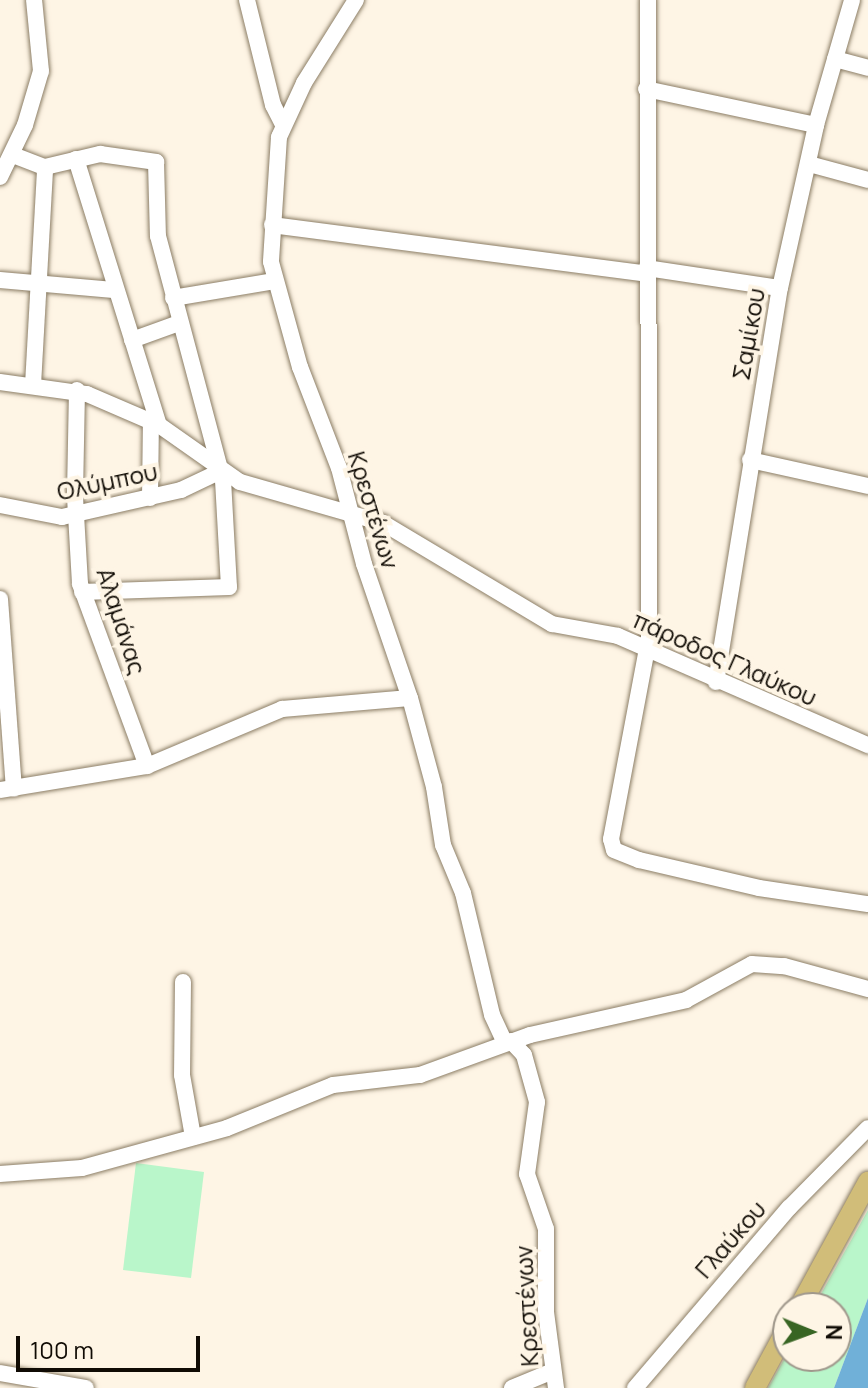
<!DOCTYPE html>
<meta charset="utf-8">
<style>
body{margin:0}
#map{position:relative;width:868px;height:1388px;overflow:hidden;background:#fef5e5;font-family:Manrope,sans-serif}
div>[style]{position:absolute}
.green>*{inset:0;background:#b9f6ca}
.water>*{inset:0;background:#70b0d8}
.roads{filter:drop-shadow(0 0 2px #8b7d65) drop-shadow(0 0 2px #8b7d65)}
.minor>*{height:16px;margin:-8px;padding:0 8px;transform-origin:8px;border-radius:8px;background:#fff}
.major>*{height:20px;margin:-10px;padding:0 10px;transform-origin:10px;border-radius:10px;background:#d1bd79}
span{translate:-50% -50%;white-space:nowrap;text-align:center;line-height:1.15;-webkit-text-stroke:8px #fef5e5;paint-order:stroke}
.street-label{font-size:24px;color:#100b04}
.north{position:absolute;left:772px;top:1292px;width:80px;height:80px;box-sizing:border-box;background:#fef5e5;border:2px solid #9f978b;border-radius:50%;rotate:91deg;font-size:22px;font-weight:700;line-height:32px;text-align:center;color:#100b04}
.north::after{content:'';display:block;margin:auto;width:28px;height:36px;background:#386523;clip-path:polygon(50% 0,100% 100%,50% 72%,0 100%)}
.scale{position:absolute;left:16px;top:1336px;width:184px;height:36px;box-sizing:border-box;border:4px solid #100b04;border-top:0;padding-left:10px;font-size:24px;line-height:28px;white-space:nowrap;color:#100b04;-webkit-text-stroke:6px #fef5e5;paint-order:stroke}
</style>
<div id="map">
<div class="green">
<i style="clip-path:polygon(136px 1163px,204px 1172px,191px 1278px,123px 1270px)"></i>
<i style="clip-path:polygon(868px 1210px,868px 1298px,834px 1388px,768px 1388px,788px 1352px,836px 1356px,836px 1308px,813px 1308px)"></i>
</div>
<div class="water">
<i style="clip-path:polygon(868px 1298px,868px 1388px,834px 1388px)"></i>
</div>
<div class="roads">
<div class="minor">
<i style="left:247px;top:0;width:108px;rotate:76.1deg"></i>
<i style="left:273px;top:105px;width:22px;rotate:63deg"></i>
<i style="left:356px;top:0;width:98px;rotate:122.1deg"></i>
<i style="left:304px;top:83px;width:60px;rotate:114.8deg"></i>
<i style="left:279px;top:137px;width:125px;rotate:93.7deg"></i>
<i style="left:271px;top:262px;width:109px;rotate:74.6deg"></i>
<i style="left:300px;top:367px;width:108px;rotate:68.9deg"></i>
<i style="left:339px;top:468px;width:99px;rotate:75.4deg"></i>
<i style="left:364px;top:564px;width:142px;rotate:71.1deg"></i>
<i style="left:410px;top:698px;width:92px;rotate:74.9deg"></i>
<i style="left:434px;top:787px;width:59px;rotate:81.2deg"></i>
<i style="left:443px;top:845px;width:52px;rotate:67.4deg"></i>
<i style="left:463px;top:893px;width:125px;rotate:76.6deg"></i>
<i style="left:492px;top:1015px;width:31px;rotate:65deg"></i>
<i style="left:648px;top:0;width:638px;rotate:89.91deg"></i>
<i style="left:649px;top:638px;width:205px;rotate:100.7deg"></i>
<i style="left:611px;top:839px;width:11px;rotate:75deg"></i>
<i style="left:614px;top:850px;width:27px;rotate:22deg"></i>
<i style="left:639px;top:860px;width:123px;rotate:13.1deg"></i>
<i style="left:759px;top:888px;width:110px;rotate:8.4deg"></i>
<i style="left:835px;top:59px;width:34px;rotate:15deg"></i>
<i style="left:646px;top:89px;width:174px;rotate:12deg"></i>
<i style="left:13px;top:155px;width:34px;rotate:21deg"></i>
<i style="left:45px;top:167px;width:57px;rotate:-13.3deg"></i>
<i style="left:100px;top:154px;width:57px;rotate:8.1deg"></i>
<i style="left:156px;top:162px;width:74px;rotate:88.5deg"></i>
<i style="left:158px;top:236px;width:253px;rotate:75.1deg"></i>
<i style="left:223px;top:480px;width:107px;rotate:86.8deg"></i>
<i style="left:229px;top:587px;width:147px;rotate:178.1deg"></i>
<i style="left:76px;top:159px;width:279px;rotate:72.7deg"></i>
<i style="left:809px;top:164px;width:61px;rotate:15.2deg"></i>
<i style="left:0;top:177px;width:58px;rotate:-64.3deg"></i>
<i style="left:25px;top:125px;width:56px;rotate:-73.5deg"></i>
<i style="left:41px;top:71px;width:71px;rotate:-95.6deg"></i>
<i style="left:272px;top:225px;width:378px;rotate:7.4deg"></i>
<i style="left:647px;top:268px;width:134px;rotate:8.6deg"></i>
<i style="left:0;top:280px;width:114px;rotate:5deg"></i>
<i style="left:173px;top:298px;width:103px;rotate:-9.5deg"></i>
<i style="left:132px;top:340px;width:50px;rotate:-19.9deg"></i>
<i style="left:0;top:382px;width:88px;rotate:7.9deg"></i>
<i style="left:87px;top:394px;width:78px;rotate:23.3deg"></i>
<i style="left:159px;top:425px;width:99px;rotate:35.1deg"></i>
<i style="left:240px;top:482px;width:149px;rotate:16deg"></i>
<i style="left:383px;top:523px;width:197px;rotate:30.9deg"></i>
<i style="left:552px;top:624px;width:67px;rotate:10.3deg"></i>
<i style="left:618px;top:636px;width:273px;rotate:23.6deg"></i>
<i style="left:33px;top:385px;width:218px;rotate:-86.8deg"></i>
<i style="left:77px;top:390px;width:107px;rotate:91.1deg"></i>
<i style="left:75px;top:497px;width:87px;rotate:86.7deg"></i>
<i style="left:80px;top:584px;width:194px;rotate:69.8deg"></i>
<i style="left:750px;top:460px;width:121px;rotate:12.4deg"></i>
<i style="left:150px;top:498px;width:77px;rotate:-89.3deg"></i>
<i style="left:0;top:505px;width:63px;rotate:11deg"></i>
<i style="left:62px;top:517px;width:122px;rotate:-12.8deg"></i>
<i style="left:181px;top:490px;width:44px;rotate:-25.4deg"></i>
<i style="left:0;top:599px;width:190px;rotate:85.8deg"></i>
<i style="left:716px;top:682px;width:399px;rotate:-80.8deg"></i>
<i style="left:780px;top:288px;width:167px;rotate:-77.5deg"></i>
<i style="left:816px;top:125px;width:130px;rotate:-73.9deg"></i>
<i style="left:0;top:790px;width:149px;rotate:-9.3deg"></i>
<i style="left:147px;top:766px;width:147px;rotate:-22.9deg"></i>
<i style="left:282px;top:709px;width:128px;rotate:-4.9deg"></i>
<i style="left:183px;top:982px;width:93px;rotate:90.6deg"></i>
<i style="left:182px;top:1075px;width:63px;rotate:79.9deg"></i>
<i style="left:511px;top:1041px;width:19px;rotate:47deg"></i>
<i style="left:524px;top:1055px;width:49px;rotate:74.5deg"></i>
<i style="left:537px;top:1102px;width:73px;rotate:97.9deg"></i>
<i style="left:527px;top:1174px;width:58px;rotate:70.9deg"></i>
<i style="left:546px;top:1229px;width:83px;rotate:90deg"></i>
<i style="left:546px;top:1312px;width:77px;rotate:82.5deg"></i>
<i style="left:0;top:1174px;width:82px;rotate:-4.2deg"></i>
<i style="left:82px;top:1168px;width:150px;rotate:-15.4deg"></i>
<i style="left:227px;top:1128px;width:114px;rotate:-22.1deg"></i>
<i style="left:333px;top:1085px;width:88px;rotate:-6.6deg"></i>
<i style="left:420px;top:1075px;width:117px;rotate:-20deg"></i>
<i style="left:530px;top:1035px;width:160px;rotate:-12.6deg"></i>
<i style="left:686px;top:1000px;width:75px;rotate:-28.6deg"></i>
<i style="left:752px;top:964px;width:32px;rotate:4deg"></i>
<i style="left:784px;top:966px;width:87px;rotate:15.3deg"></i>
<i style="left:0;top:1373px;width:87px;rotate:9.9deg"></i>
<i style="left:512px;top:1388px;width:44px;rotate:-22.5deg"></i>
<i style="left:635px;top:1388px;width:237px;rotate:-49.5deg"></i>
<i style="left:789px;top:1208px;width:112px;rotate:-45.4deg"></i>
</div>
<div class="major">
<i style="left:799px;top:1308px;width:144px;rotate:-61.3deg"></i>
<i style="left:755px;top:1388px;width:69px;rotate:-61.6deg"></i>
</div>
</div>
<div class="street-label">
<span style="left:748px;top:334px;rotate:-80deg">Σαμίκου</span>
<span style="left:107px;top:481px;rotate:-12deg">Ολύμπου</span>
<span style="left:374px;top:510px;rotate:73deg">Κρεστένων</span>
<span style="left:122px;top:621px;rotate:72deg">Αλαμάνας</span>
<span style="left:725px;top:658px;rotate:24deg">πάροδος Γλαύκου</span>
<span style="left:730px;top:1239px;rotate:-49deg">Γλαύκου</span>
<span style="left:526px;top:1306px;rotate:-93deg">Κρεστένων</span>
</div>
<div class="north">N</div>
<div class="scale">100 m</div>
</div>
